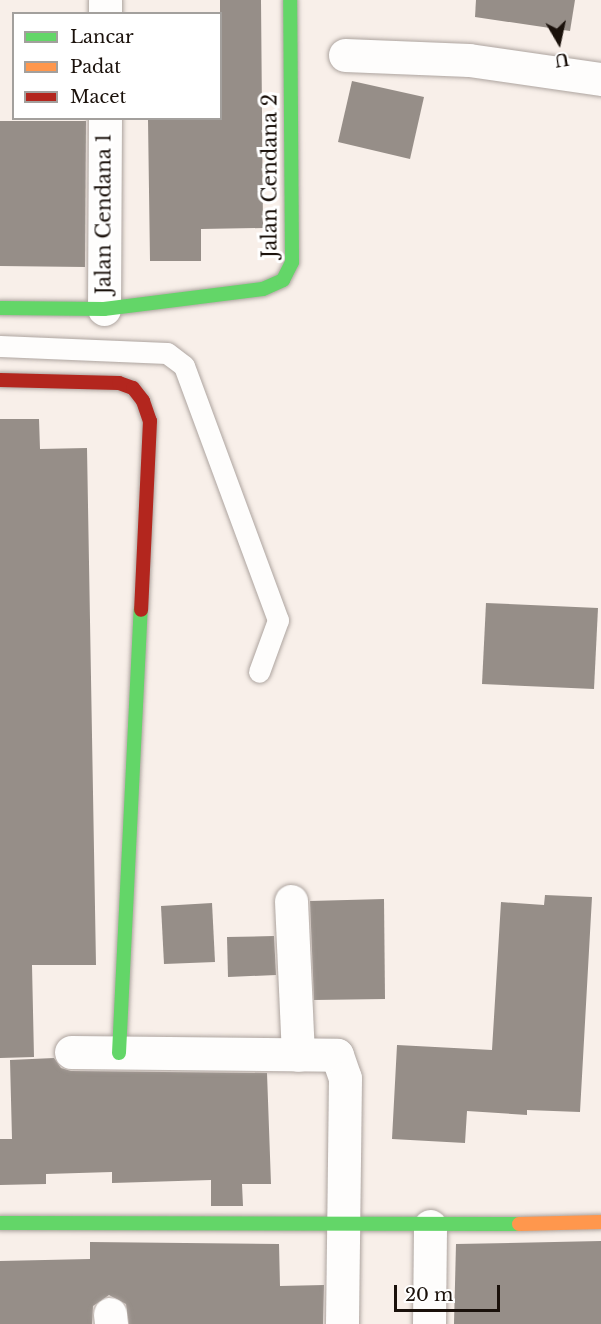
<!DOCTYPE html>
<style>
body{margin:0}
#map{position:relative;width:601px;height:1324px;overflow:hidden;background:#f8efe9;font-family:"Libre Baskerville",serif}
div>[style]{position:absolute}
.building>*{inset:0;background:#968e88}
.roads{filter:drop-shadow(0 0 2px #ada49f) drop-shadow(0 0 2px #ada49f)}
.lane>*{height:21px;margin:-10.5px;padding:0 10.5px;transform-origin:10.5px;border-radius:10.5px;background:#fefdfc}
.street>*{height:33px;margin:-16.5px;padding:0 16.5px;transform-origin:16.5px;border-radius:16.5px;background:#fefdfc}
.fast>*{height:14px;margin:-7px;padding:0 7px;transform-origin:7px;border-radius:7px;background:#63d668}
.slow>*{height:14px;margin:-7px;padding:0 7px;transform-origin:7px;border-radius:7px;background:#ff974d}
.jam>*{height:14px;margin:-7px;padding:0 7px;transform-origin:7px;border-radius:7px;background:#b3261e}
span{translate:-50% -50%;white-space:nowrap;text-align:center;line-height:1.15;-webkit-text-stroke:6px #fff;paint-order:stroke}
.street-label{font-size:20px;color:#1a110b}
.legend{position:absolute;left:12px;top:12px;width:210px;height:108px;box-sizing:border-box;background:#fff;border:2px solid #a3a09d;margin:0;padding:8px 10px;list-style:none;font-size:18px;color:#1a110b}
.legend li{display:flex;align-items:center;gap:12px;height:30px}
.legend b{width:30px;border:2px solid #a3a09d}
.north{position:absolute;left:529px;top:12px;width:60px;height:60px;-webkit-text-stroke:4px #fff;paint-order:stroke;rotate:171deg;font-size:16px;font-weight:700;line-height:24px;text-align:center;color:#1a110b}
.north::after{content:'';display:block;margin:auto;width:21px;height:27px;background:#1a110b;clip-path:polygon(50% 0,100% 100%,50% 72%,0 100%)}
.scale{position:absolute;left:394px;top:1285px;width:106px;height:27px;box-sizing:border-box;border:3px solid #1a110b;border-top:0;padding-left:8px;font-size:18px;line-height:21px;white-space:nowrap;color:#1a110b;-webkit-text-stroke:4px #fff;paint-order:stroke}
</style>
<div id="map">
<div class="building">
<i style="clip-path:polygon(220px 0,261px 0,263px 228px,201px 229px,201px 261px,150px 261px,148px 120px,220px 118px)"></i>
<i style="clip-path:polygon(476px 0,575px 0,570px 31px,475px 17px)"></i>
<i style="clip-path:polygon(352px 81px,424px 97px,410px 159px,338px 142px)"></i>
<i style="clip-path:polygon(0 121px,86px 121px,85px 267px,0 266px)"></i>
<i style="clip-path:polygon(0 419px,39px 419px,40px 449px,87px 448px,96px 965px,32px 965px,34px 1057px,0 1058px)"></i>
<i style="clip-path:polygon(486px 603px,598px 608px,594px 689px,482px 684px)"></i>
<i style="clip-path:polygon(545px 895px,592px 897px,580px 1112px,527px 1110px,527px 1115px,467px 1111px,465px 1143px,392px 1139px,397px 1045px,492px 1050px,501px 902px,544px 905px)"></i>
<i style="clip-path:polygon(384px 899px,385px 999px,314px 1000px,310px 901px)"></i>
<i style="clip-path:polygon(212px 903px,215px 962px,164px 964px,161px 906px)"></i>
<i style="clip-path:polygon(274px 936px,276px 975px,228px 977px,227px 937px)"></i>
<i style="clip-path:polygon(54px 1058px,61px 1068px,71px 1071px,267px 1073px,271px 1184px,242px 1184px,243px 1206px,211px 1206px,211px 1180px,112px 1183px,112px 1172px,46px 1174px,46px 1184px,0 1185px,0 1139px,12px 1139px,10px 1060px)"></i>
<i style="clip-path:polygon(601px 1241px,601px 1324px,454px 1324px,456px 1244px)"></i>
<i style="clip-path:polygon(90px 1242px,279px 1244px,280px 1286px,324px 1285px,323px 1324px,129px 1324px,126px 1304px,109px 1295px,93px 1306px,92px 1324px,0 1324px,0 1261px,90px 1259px)"></i>
</div>
<div class="roads">
<div class="lane">
<i style="left:0;top:346px;width:167px;rotate:2.4deg"></i>
<i style="left:167px;top:353px;width:21px;rotate:37deg"></i>
<i style="left:184px;top:366px;width:271px;rotate:69.7deg"></i>
<i style="left:278px;top:620px;width:55px;rotate:110.1deg"></i>
</div>
<div class="street">
<i style="left:105px;top:14px;width:14px;rotate:-90deg"></i>
<i style="left:345px;top:55px;width:124px;rotate:2.3deg"></i>
<i style="left:469px;top:60px;width:133px;rotate:8.2deg"></i>
<i style="left:104px;top:309px;width:191px;rotate:-89.7deg"></i>
<i style="left:291px;top:901px;width:154px;rotate:87.4deg"></i>
<i style="left:71px;top:1052px;width:266px;rotate:0.6deg"></i>
<i style="left:337px;top:1055px;width:24px;rotate:71deg"></i>
<i style="left:345px;top:1078px;width:246px;rotate:90.7deg"></i>
<i style="left:110px;top:1314px;width:10px;rotate:84deg"></i>
<i style="left:429px;top:1324px;width:98px;rotate:-89.4deg"></i>
</div>
<div class="fast">
<i style="left:0;top:308px;width:104px;rotate:0.6deg"></i>
<i style="left:104px;top:309px;width:160px;rotate:-7.2deg"></i>
<i style="left:263px;top:289px;width:22px;rotate:-24deg"></i>
<i style="left:283px;top:280px;width:20px;rotate:-63deg"></i>
<i style="left:292px;top:262px;width:262px;rotate:-90.4deg"></i>
<i style="left:119px;top:1053px;width:444px;rotate:-87.2deg"></i>
<i style="left:0;top:1223px;width:519px;rotate:0.11deg"></i>
</div>
<div class="slow">
<i style="left:519px;top:1224px;width:82px;rotate:-1.4deg"></i>
</div>
<div class="jam">
<i style="left:0;top:380px;width:119px;rotate:1.4deg"></i>
<i style="left:119px;top:383px;width:15px;rotate:20deg"></i>
<i style="left:133px;top:388px;width:16px;rotate:52deg"></i>
<i style="left:143px;top:401px;width:21px;rotate:71deg"></i>
<i style="left:150px;top:421px;width:189px;rotate:92.7deg"></i>
</div>
</div>
<div class="street-label">
<span style="left:270px;top:176px;rotate:-90deg">Jalan Cendana 2</span>
<span style="left:104px;top:214px;rotate:-90deg">Jalan Cendana 1</span>
</div>
<ul class="legend">
<li><b style="height:8px;background:#63d668"></b>Lancar</li>
<li><b style="height:8px;background:#ff974d"></b>Padat</li>
<li><b style="height:8px;background:#b3261e"></b>Macet</li>
</ul>
<div class="north">U</div>
<div class="scale">20 m</div>
</div>
